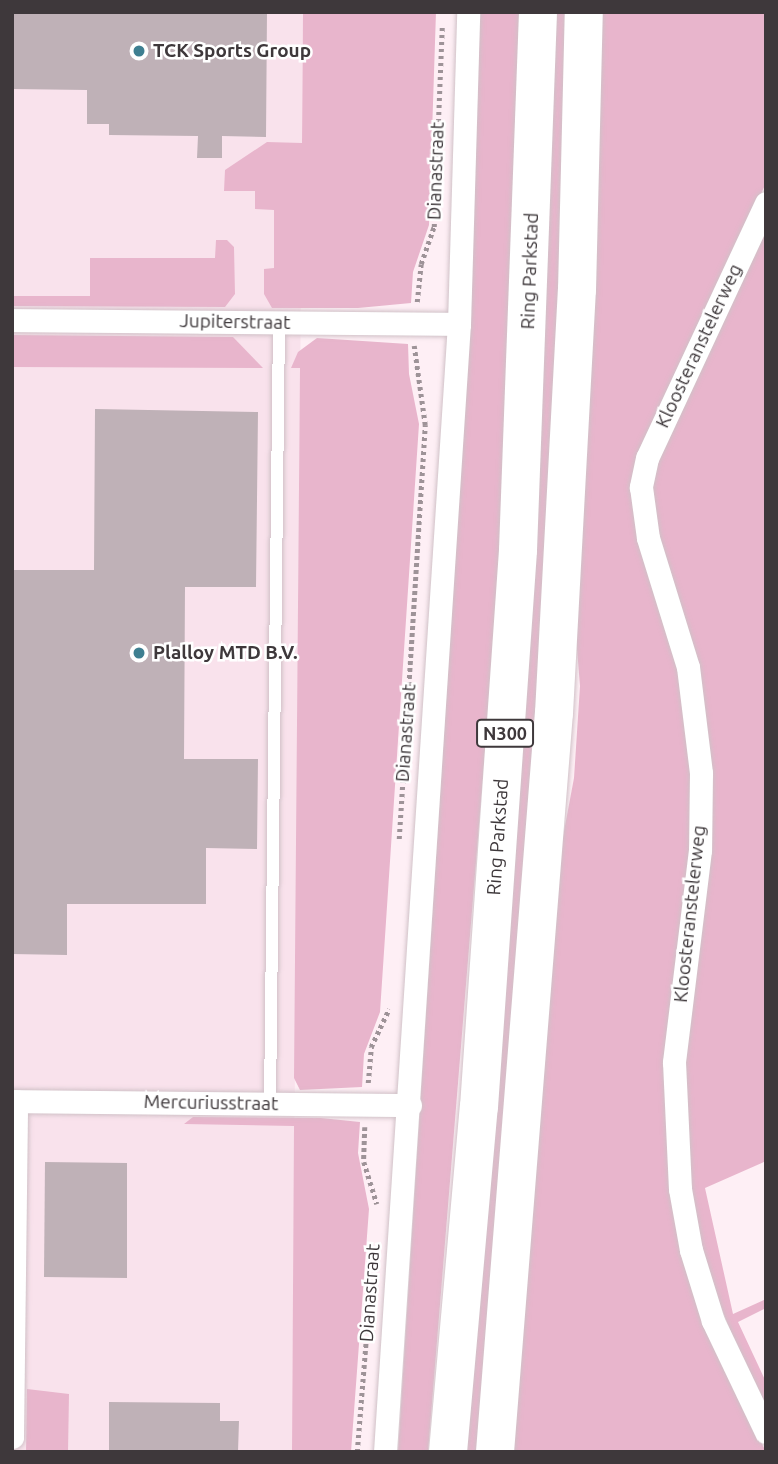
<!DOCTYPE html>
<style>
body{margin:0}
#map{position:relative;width:778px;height:1464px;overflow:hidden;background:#feeff5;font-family:Ubuntu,sans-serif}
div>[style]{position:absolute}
.built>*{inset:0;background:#f9e2ec}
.green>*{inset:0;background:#e8b5cc}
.building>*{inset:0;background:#bfb1b7}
.path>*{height:4.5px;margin-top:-2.25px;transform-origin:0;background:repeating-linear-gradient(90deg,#9e9398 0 3.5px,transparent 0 7px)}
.roads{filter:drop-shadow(0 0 2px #d0c1c7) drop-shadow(0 0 2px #d0c1c7)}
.lane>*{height:12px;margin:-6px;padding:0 6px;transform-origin:6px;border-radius:6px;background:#fff}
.street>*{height:23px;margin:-11.5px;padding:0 11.5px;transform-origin:11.5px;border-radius:11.5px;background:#fff}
.highway>*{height:38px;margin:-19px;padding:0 19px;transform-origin:19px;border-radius:19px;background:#fff}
.dots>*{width:19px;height:19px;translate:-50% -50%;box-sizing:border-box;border:4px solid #fff;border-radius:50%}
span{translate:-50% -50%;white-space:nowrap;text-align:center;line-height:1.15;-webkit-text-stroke:5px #fff;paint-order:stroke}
.shield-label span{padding:2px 5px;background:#fff;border:2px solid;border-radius:5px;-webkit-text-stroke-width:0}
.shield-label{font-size:18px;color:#3e383b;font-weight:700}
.poi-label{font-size:19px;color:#3e383b;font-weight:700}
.left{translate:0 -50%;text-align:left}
.street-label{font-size:19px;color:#3e383b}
.frame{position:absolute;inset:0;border:14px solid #3e383b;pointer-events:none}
</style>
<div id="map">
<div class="built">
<i style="clip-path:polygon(12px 12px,303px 12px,292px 1452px,12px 1452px)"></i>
</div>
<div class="green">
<i style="clip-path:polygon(303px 12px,436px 12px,429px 225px,413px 272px,411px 303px,358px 308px,272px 308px,264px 294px,264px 269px,274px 268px,274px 210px,255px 209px,255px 191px,224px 191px,225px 170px,267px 142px,302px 143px)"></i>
<i style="clip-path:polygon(480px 12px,521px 12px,499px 579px,428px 1452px,398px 1452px,470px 326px)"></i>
<i style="clip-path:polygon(551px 12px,572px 12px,556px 461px,481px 1452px,461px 1452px)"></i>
<i style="clip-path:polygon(601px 12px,766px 12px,766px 183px,644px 448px,696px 787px,668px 1126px,732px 1382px,766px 1452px,512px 1452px,558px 863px,574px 778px,580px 686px,573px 599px)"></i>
<i style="clip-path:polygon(766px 218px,766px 1161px,705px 1188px,733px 1314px,766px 1299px,766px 1308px,738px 1322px,766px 1382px,766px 1421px,695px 1241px,680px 1092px,706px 829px,647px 483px)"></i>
<i style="clip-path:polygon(216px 240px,227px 240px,234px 247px,235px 294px,225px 307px,12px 306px,12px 296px,90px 296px,90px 258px,215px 258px)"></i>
<i style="clip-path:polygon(12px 335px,233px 337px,263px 368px,12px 367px)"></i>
<i style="clip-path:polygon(317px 338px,408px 344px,409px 374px,419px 424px,380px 1012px,364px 1054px,362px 1087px,300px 1090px,294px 1078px,300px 368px,291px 368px,298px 352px)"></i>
<i style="clip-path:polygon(193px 1117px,321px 1118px,360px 1122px,358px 1153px,369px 1209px,351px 1452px,292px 1452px,294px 1126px,184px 1124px)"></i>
<i style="clip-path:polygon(27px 1389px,69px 1394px,68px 1452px,26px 1452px)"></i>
</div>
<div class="building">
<i style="clip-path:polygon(12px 12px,267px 12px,266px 137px,222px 136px,222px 158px,197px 158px,198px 136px,109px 135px,109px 124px,87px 124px,87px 90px,12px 89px)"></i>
<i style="clip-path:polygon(95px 409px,258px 412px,256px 587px,185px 587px,184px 759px,258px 759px,257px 849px,206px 848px,206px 904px,67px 904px,67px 955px,12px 954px,12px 570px,94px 570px)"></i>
<i style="clip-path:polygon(45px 1162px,127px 1163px,127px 1278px,44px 1277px)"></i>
<i style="clip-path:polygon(109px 1402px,220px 1403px,220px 1421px,239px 1421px,238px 1452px,109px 1452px)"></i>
</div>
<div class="path">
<i style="left:417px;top:302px;width:38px;rotate:-84deg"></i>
<i style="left:421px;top:264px;width:39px;rotate:-71deg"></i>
<i style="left:434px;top:227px;width:200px;rotate:-87.7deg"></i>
<i style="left:399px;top:839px;width:415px;rotate:-86.4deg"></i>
<i style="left:425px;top:425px;width:80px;rotate:-97.9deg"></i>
<i style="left:368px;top:1083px;width:36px;rotate:-85deg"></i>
<i style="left:371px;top:1047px;width:42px;rotate:-64.7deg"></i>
<i style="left:365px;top:1127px;width:35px;rotate:92deg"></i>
<i style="left:364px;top:1162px;width:44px;rotate:72.8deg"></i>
<i style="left:357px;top:1452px;width:138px;rotate:-85.4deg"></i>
</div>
<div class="roads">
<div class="lane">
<i style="left:270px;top:1104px;width:782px;rotate:-89.34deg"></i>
</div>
<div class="street">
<i style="left:766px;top:203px;width:281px;rotate:115deg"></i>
<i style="left:647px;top:458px;width:30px;rotate:102deg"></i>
<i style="left:641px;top:487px;width:51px;rotate:82.2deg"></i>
<i style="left:648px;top:538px;width:135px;rotate:72.8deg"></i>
<i style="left:688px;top:667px;width:107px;rotate:83deg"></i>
<i style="left:701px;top:773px;width:77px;rotate:90.7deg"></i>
<i style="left:700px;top:850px;width:214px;rotate:97deg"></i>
<i style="left:674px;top:1062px;width:127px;rotate:87.3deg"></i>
<i style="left:680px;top:1189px;width:62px;rotate:79.8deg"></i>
<i style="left:691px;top:1250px;width:74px;rotate:72.8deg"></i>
<i style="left:713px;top:1321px;width:123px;rotate:64.5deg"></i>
<i style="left:12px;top:320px;width:447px;rotate:0.5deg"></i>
<i style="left:12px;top:1101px;width:398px;rotate:0.6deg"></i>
<i style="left:12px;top:1437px;width:336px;rotate:-89.3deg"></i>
<i style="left:385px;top:1452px;width:1130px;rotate:-86.25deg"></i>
<i style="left:459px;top:324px;width:312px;rotate:-88.3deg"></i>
</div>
<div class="highway">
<i style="left:448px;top:1452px;width:346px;rotate:-84.9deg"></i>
<i style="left:479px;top:1107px;width:558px;rotate:-85.99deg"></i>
<i style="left:518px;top:550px;width:538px;rotate:-87.87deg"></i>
<i style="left:495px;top:1452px;width:741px;rotate:-85.44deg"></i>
<i style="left:554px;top:713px;width:424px;rotate:-86.9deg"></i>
<i style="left:577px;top:290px;width:278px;rotate:-88.6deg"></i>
</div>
</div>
<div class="dots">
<i style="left:139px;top:51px;background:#3e7f91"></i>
<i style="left:139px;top:653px;background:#3e7f91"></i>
</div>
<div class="shield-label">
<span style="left:505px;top:733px">N300</span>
</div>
<div class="poi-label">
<span class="left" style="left:153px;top:51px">TCK Sports Group</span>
<span class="left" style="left:153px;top:653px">Plalloy MTD B.V.</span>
</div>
<div class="street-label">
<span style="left:436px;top:171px;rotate:-88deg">Dianastraat</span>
<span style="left:530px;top:271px;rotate:-88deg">Ring Parkstad</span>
<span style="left:235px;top:322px;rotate:1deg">Jupiterstraat</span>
<span style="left:699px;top:346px;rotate:-65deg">Kloosteranstelerweg</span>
<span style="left:406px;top:733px;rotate:-86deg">Dianastraat</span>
<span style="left:498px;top:837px;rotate:-86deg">Ring Parkstad</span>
<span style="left:690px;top:914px;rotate:-84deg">Kloosteranstelerweg</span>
<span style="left:211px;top:1103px;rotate:1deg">Mercuriusstraat</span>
<span style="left:370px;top:1293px;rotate:-86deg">Dianastraat</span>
</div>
<div class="frame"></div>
</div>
